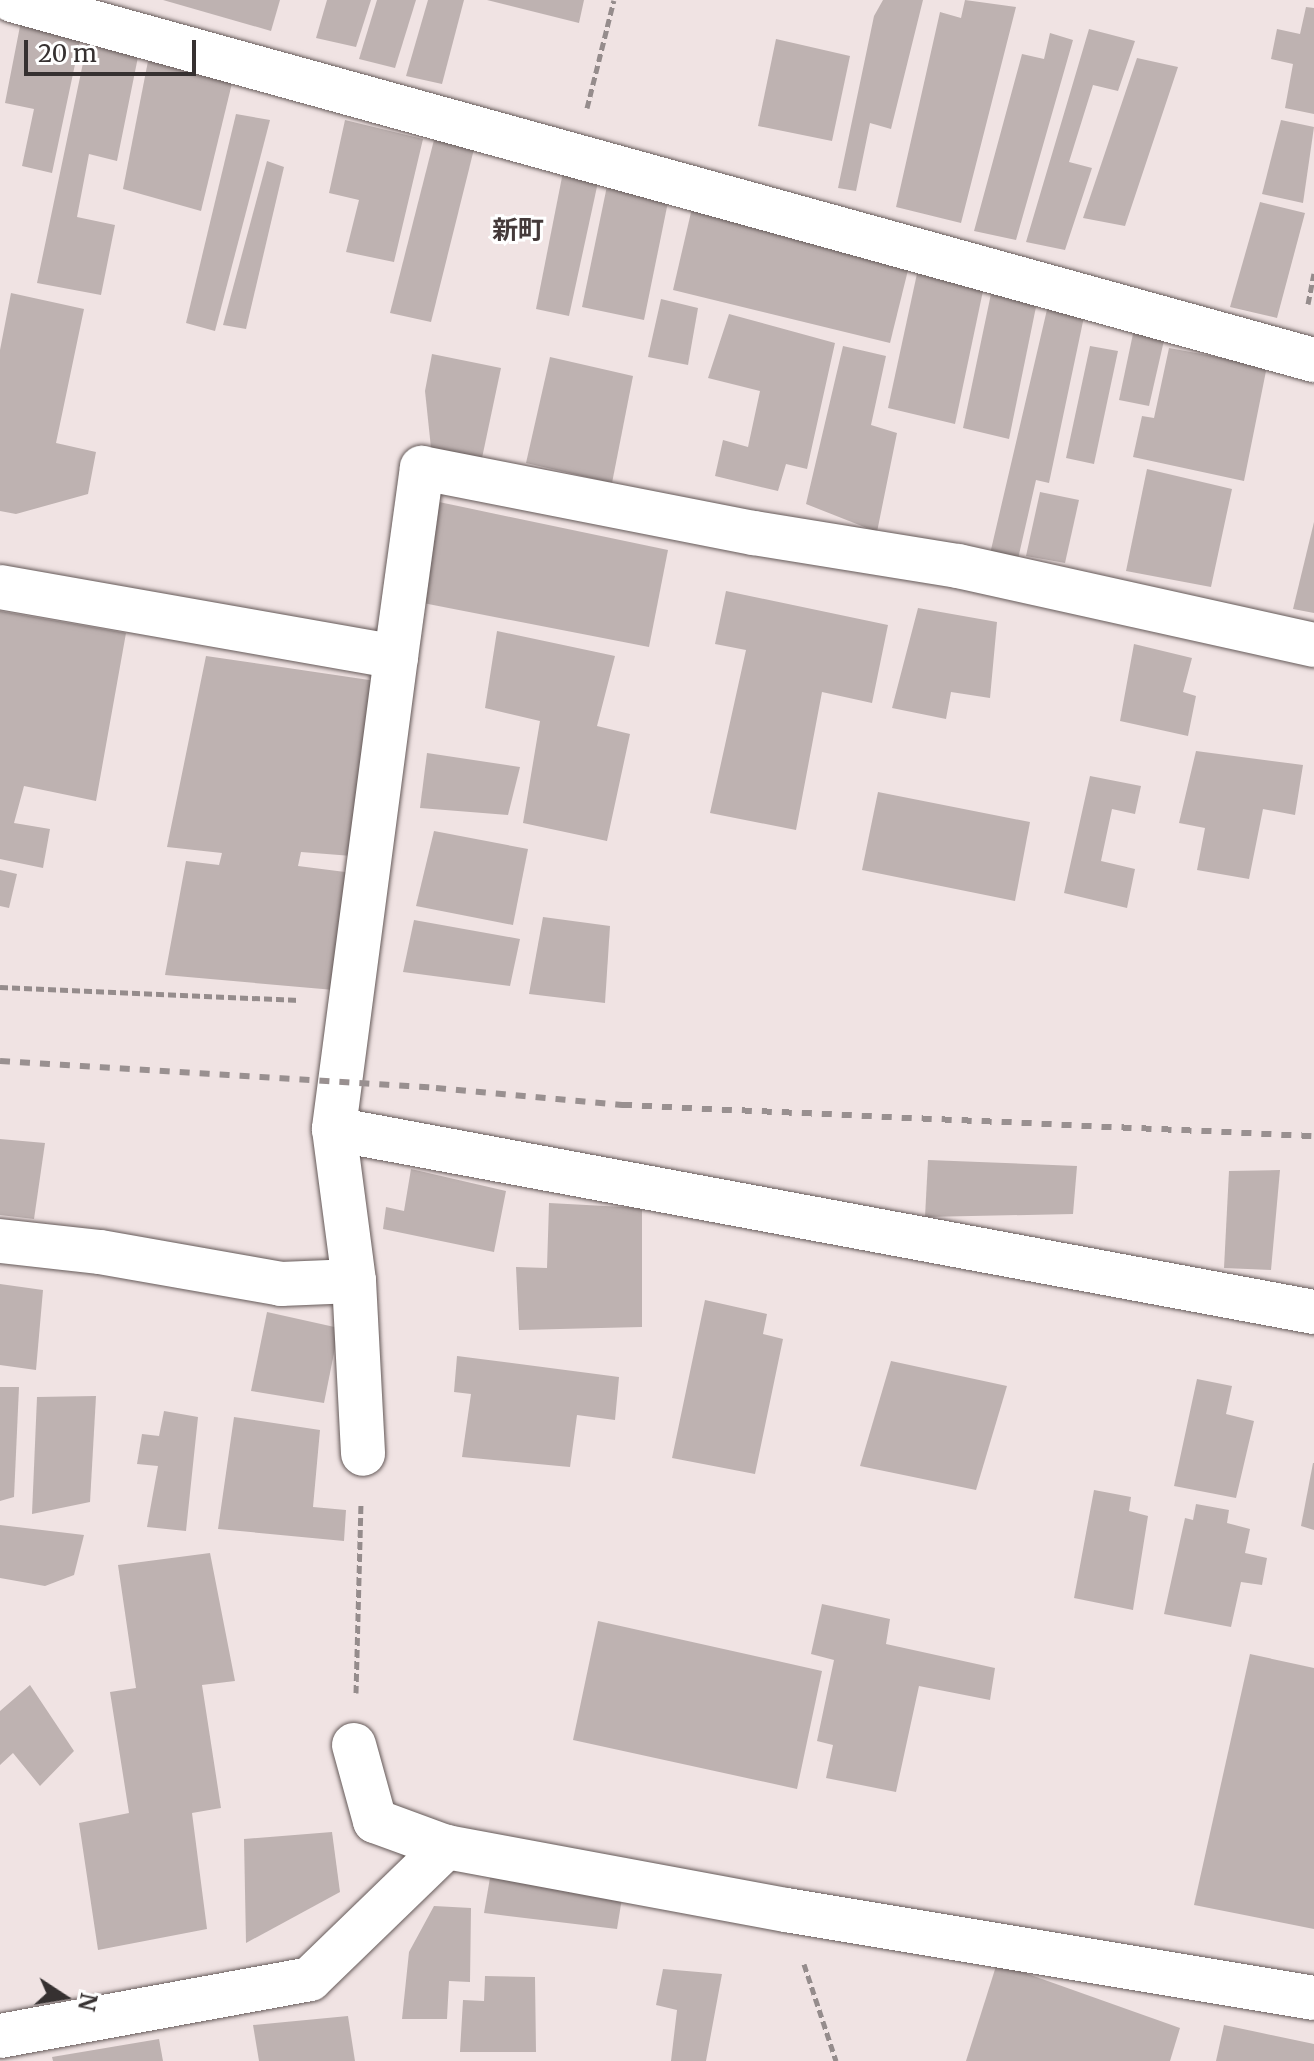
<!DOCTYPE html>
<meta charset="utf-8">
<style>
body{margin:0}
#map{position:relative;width:1314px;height:2061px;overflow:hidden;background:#f0e3e3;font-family:Merriweather,"Noto Sans JP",serif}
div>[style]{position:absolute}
.building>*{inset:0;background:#beb2b1}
.path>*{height:5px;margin-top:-2.5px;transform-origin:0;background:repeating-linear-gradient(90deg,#958c8c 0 8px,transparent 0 12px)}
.roads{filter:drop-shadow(0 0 2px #655a59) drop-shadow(0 0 2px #655a59)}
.minor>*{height:44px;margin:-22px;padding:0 22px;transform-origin:22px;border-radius:22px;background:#fff}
.rail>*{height:6px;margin-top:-3px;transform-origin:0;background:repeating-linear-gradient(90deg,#999090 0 10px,transparent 0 20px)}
span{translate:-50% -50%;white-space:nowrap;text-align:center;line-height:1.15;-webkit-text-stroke:6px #fff;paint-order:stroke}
.quarter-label{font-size:26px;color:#443a3a;font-weight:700}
.north{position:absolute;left:24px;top:1957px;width:80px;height:80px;-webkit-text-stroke:6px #fff;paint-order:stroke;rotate:102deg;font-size:22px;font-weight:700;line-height:32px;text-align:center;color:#363131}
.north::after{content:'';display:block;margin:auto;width:28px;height:36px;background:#363131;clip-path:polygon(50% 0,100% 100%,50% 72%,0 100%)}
.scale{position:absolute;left:24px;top:40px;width:172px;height:36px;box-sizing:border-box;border:4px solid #363131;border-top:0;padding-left:10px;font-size:24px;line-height:28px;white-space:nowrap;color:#363131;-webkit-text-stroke:6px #fff;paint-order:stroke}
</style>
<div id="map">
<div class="building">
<i style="clip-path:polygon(163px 0,280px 0,271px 31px)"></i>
<i style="clip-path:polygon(327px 0,371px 0,356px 47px,316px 38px)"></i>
<i style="clip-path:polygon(377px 0,416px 0,395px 68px,359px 59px)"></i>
<i style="clip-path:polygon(428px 0,464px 0,442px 84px,406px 76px)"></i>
<i style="clip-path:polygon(487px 0,584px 0,579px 23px)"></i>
<i style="clip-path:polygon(883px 0,923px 0,891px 129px,870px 123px,856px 191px,838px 188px,874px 16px)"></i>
<i style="clip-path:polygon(965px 0,1016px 7px,961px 223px,896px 207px,940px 12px,961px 18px)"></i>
<i style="clip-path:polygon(1306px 7px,1314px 8px,1314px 114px,1285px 108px,1293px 64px,1271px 59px,1277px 29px,1300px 34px)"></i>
<i style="clip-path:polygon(21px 21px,81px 36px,52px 173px,22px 166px,34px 109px,5px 103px)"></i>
<i style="clip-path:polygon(1089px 29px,1135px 41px,1118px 91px,1093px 85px,1069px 162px,1092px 168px,1065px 250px,1026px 242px)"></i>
<i style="clip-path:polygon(1050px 33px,1073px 40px,1016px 240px,974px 231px,1022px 54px,1044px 59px)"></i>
<i style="clip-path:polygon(88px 39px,139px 52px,117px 161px,89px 154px,77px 217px,115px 225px,101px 295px,37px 283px)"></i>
<i style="clip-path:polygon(776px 39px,850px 56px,832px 141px,758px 126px)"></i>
<i style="clip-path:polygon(149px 56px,233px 79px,201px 211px,123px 189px)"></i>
<i style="clip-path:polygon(1137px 58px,1178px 67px,1125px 226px,1083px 218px)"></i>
<i style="clip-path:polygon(236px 114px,270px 120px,215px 331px,186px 323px)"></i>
<i style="clip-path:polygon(345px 120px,423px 139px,394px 262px,346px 252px,359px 200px,329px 193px)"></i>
<i style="clip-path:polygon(1281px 120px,1314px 127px,1303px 203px,1262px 194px)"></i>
<i style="clip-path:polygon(435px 136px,475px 145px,431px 322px,390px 313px)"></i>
<i style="clip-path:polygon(267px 161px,284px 167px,246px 329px,223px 325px)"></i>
<i style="clip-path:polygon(563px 172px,598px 182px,569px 316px,536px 309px)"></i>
<i style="clip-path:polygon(607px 186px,668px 202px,644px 320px,582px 307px)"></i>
<i style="clip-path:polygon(1260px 202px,1305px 213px,1277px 318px,1230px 307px)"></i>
<i style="clip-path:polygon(692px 208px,909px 266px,890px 343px,673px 290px)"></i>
<i style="clip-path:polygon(918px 269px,984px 286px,955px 424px,888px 408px)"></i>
<i style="clip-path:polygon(992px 289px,1037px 302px,1009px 439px,963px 428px)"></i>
<i style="clip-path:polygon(11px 293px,84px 309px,56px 443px,96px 452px,88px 494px,16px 514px,0 511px,0 350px)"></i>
<i style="clip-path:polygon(661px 299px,698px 308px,688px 365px,648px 357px)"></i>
<i style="clip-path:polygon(1049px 301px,1085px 312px,1049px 483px,1036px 480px,1018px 559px,990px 554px)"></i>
<i style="clip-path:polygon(729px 314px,835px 343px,807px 469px,786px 464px,778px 491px,715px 476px,723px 440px,748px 447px,760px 391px,708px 378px)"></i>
<i style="clip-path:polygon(1134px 329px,1165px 336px,1149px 406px,1119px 400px)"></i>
<i style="clip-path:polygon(843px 346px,886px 356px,871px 425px,897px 433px,877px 532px,806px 504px)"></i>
<i style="clip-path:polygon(1090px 346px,1118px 351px,1094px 464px,1066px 458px)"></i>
<i style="clip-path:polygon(1169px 348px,1267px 366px,1244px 481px,1133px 457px,1142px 416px,1154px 418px)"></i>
<i style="clip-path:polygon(432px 354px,501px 368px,482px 458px,431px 448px,425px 391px)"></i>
<i style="clip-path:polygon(550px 357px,633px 376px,612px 483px,526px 463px)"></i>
<i style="clip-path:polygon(1147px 469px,1232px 489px,1211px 587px,1126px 571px)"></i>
<i style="clip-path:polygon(1040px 492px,1079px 500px,1065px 563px,1026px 556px)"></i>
<i style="clip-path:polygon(439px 502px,668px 550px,649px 647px,423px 603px)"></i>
<i style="clip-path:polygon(1314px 522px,1314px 613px,1293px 609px)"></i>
<i style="clip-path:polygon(726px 591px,888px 625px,872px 703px,822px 692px,796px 830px,710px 813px,746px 650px,715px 644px)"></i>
<i style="clip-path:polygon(918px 608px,997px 622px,990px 698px,951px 692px,946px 719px,892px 708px)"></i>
<i style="clip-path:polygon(0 611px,126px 633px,96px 801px,24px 786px,14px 823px,50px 829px,43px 868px,0 859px)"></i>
<i style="clip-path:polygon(497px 631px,615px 656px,597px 726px,630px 734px,607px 841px,523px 823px,540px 721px,485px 708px)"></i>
<i style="clip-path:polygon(1134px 644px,1192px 658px,1183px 692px,1196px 696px,1188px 736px,1120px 721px)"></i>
<i style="clip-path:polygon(206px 656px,376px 681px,352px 856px,301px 852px,298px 866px,353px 873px,334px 990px,165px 975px,186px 861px,219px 865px,222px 853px,167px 847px)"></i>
<i style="clip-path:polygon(1196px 751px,1303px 765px,1295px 815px,1263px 809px,1249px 879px,1197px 870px,1205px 828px,1179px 823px)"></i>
<i style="clip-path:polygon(427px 753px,520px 767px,508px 815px,420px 808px)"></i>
<i style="clip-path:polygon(1090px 776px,1141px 786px,1135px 814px,1112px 809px,1101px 861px,1135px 869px,1127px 908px,1064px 893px)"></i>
<i style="clip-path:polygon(878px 792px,1030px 822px,1015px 901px,862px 870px)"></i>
<i style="clip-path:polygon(434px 831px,528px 849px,513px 925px,416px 906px)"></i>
<i style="clip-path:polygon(0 870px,17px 874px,9px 908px,0 906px)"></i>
<i style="clip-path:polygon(543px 917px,610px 926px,605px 1003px,529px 994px)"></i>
<i style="clip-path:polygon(414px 920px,520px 939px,510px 986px,403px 972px)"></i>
<i style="clip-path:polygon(0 1139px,45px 1143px,34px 1219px,0 1215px)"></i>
<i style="clip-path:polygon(928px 1160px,1077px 1166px,1073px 1214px,925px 1217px)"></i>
<i style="clip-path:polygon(411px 1169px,506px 1191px,494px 1252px,383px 1229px,386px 1207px,404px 1211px)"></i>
<i style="clip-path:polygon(1280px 1170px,1271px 1270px,1224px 1268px,1229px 1171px)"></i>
<i style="clip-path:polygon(549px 1203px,642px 1208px,642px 1327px,519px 1330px,516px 1267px,547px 1268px)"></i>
<i style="clip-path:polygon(0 1284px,43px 1290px,36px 1370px,0 1365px)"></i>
<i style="clip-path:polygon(705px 1300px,767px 1314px,763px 1334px,783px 1339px,755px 1474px,672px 1458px)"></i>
<i style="clip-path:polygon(267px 1312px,339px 1328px,324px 1403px,251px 1391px)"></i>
<i style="clip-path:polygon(457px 1356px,619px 1377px,615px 1420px,577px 1415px,570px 1467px,462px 1457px,471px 1394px,454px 1392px)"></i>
<i style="clip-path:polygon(891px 1361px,1007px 1386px,976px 1490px,860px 1466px)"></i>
<i style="clip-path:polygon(1197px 1379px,1232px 1386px,1226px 1414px,1254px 1421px,1236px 1498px,1174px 1486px)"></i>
<i style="clip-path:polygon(0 1387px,19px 1387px,14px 1497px,0 1501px)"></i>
<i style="clip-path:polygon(96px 1396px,90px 1502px,32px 1514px,37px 1397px)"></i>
<i style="clip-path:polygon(164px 1411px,198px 1417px,186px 1531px,147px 1527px,158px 1466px,137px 1464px,142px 1434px,159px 1436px)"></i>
<i style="clip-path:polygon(234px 1417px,320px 1430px,313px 1507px,346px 1510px,344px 1541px,218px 1529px)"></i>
<i style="clip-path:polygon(1313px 1463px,1314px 1463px,1314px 1530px,1301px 1526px)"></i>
<i style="clip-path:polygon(1094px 1490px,1131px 1497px,1129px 1511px,1148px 1516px,1133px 1610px,1074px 1598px)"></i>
<i style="clip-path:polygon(1196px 1504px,1229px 1510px,1227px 1523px,1250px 1529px,1245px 1553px,1267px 1558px,1262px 1585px,1241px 1582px,1231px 1627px,1164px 1614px,1185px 1518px,1193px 1520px)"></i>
<i style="clip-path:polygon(0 1525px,84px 1535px,74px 1575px,45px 1586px,0 1578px)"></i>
<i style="clip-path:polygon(210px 1553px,235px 1681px,202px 1685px,221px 1808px,192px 1813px,207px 1929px,98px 1950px,79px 1823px,129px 1813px,110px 1692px,136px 1688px,118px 1565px)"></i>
<i style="clip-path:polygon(822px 1604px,890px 1619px,886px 1644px,995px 1668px,990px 1700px,919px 1686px,896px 1792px,826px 1778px,833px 1745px,817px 1741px,834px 1660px,811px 1654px)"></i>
<i style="clip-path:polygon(598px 1621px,822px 1671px,797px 1789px,573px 1740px)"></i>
<i style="clip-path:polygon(1250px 1654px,1314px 1668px,1314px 1929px,1194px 1905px)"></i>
<i style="clip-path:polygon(30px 1685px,74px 1751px,40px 1786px,13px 1753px,0 1765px,0 1711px)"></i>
<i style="clip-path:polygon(332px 1832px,340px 1892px,246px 1943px,244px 1839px)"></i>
<i style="clip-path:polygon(491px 1872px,623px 1892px,617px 1929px,484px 1913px)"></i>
<i style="clip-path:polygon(434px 1906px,471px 1908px,470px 1982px,449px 1981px,447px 2019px,402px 2019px,409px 1952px)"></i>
<i style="clip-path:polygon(997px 1963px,1180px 2028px,1170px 2061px,966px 2061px)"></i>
<i style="clip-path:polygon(663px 1969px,722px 1974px,706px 2061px,671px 2061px,677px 2010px,656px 2005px)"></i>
<i style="clip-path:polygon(485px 1976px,535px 1977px,536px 2052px,460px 2052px,463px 2000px,484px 2001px)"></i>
<i style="clip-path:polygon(348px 2016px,355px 2061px,259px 2061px,253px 2025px)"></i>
<i style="clip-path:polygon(1224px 2025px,1314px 2044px,1314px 2061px,1216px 2061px)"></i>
<i style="clip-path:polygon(159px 2039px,163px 2061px,53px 2061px,52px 2057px)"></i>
</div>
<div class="path">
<i style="left:587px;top:108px;width:111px;rotate:-76deg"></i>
<i style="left:1308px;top:304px;width:31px;rotate:-79deg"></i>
<i style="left:0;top:987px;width:300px;rotate:2.5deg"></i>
<i style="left:356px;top:1693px;width:190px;rotate:-88.5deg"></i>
<i style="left:804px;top:1964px;width:102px;rotate:71.7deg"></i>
</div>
<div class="roads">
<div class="minor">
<i style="left:12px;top:0;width:1351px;rotate:15.46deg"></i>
<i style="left:0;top:587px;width:402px;rotate:10deg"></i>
<i style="left:396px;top:657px;width:476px;rotate:97.5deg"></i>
<i style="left:334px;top:1129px;width:153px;rotate:82.5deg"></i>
<i style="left:354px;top:1281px;width:173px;rotate:87deg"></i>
<i style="left:396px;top:657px;width:191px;rotate:-82.2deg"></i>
<i style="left:422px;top:468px;width:338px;rotate:11.1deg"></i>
<i style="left:754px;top:533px;width:207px;rotate:9.2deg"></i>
<i style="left:958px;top:566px;width:365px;rotate:12.5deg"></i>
<i style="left:334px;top:1129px;width:997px;rotate:10.58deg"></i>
<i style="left:0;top:1241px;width:101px;rotate:6.3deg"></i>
<i style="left:100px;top:1252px;width:184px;rotate:10deg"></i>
<i style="left:281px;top:1284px;width:73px;rotate:-2.4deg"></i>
<i style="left:354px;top:1745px;width:79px;rotate:74.6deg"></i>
<i style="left:375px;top:1821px;width:76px;rotate:20.1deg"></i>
<i style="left:0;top:2036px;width:315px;rotate:-10.4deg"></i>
<i style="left:310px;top:1979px;width:190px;rotate:-44.1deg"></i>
<i style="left:446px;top:1847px;width:346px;rotate:10.5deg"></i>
<i style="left:786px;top:1910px;width:535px;rotate:9.46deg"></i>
</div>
</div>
<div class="rail">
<i style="left:0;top:1061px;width:437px;rotate:3.5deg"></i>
<i style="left:436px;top:1088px;width:187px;rotate:5.2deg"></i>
<i style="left:622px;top:1105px;width:693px;rotate:2.57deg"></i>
</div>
<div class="quarter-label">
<span style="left:518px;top:230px">新町</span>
</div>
<div class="north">N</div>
<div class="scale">20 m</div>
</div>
